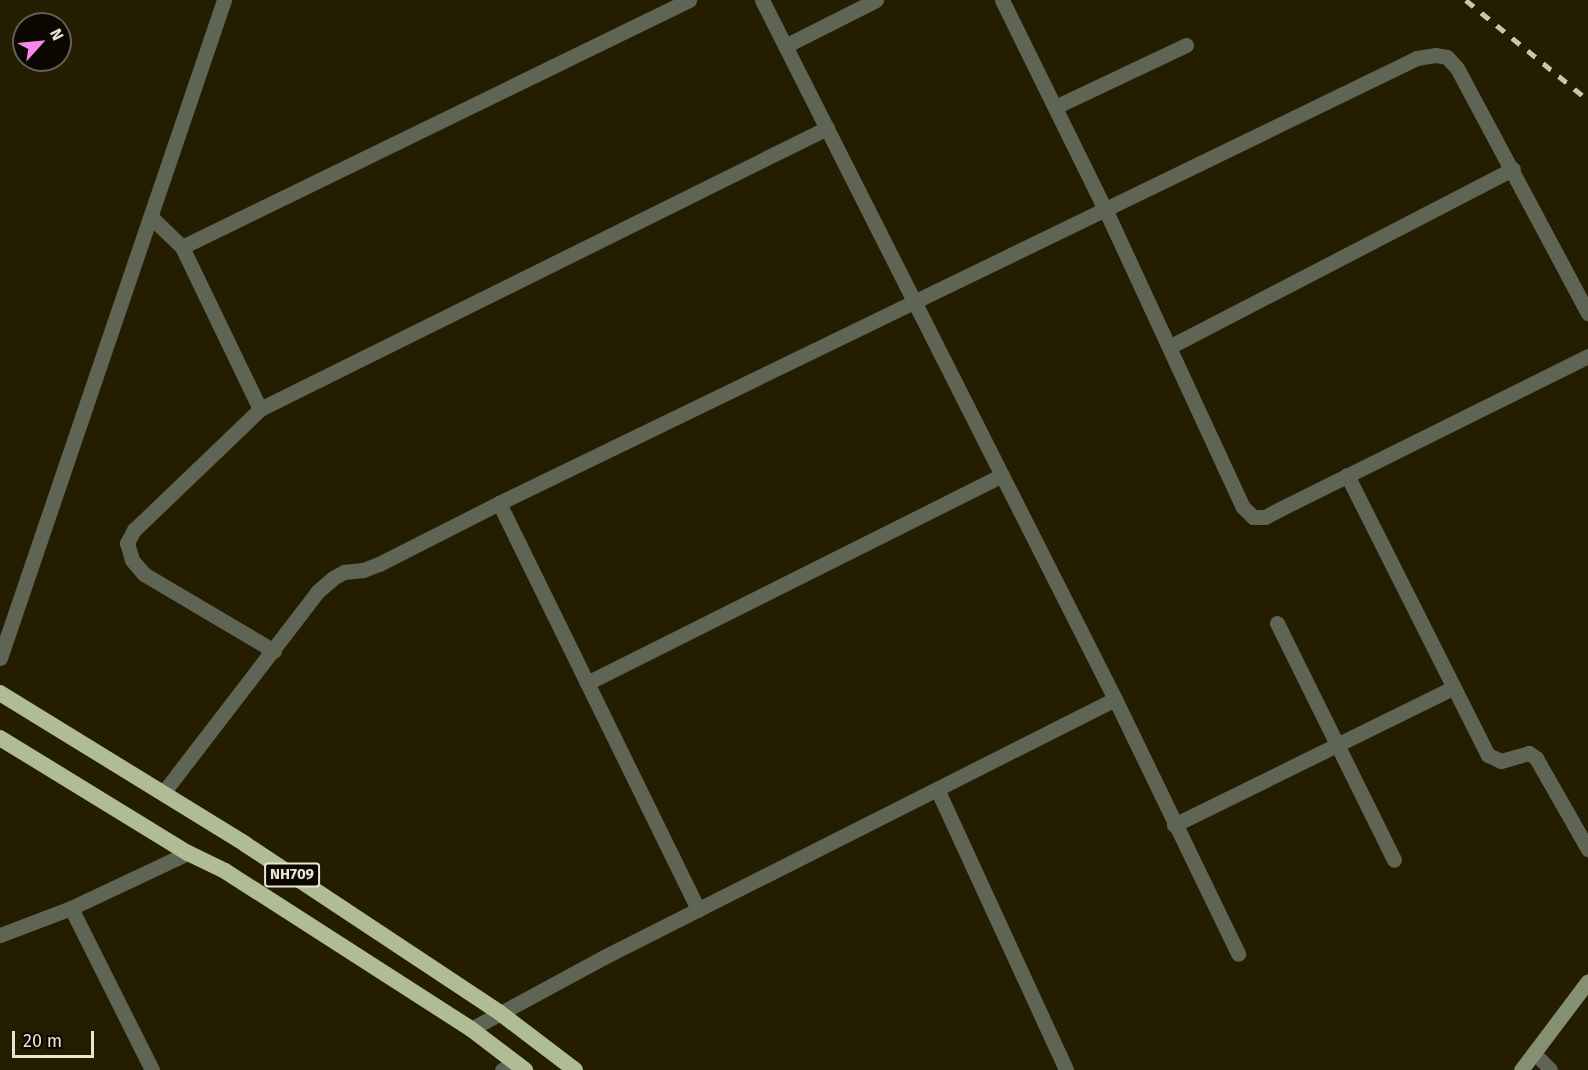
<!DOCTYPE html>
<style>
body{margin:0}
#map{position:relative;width:1588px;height:1070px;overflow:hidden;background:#241d00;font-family:"Fira Sans",sans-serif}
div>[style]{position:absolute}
.service>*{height:14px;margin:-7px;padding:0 7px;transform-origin:7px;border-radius:7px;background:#5f6554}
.minor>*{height:15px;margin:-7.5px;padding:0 7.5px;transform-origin:7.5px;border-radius:7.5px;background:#5f6554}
.tertiary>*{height:15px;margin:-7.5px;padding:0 7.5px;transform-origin:7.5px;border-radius:7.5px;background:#5f6554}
.secondary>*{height:15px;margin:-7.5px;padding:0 7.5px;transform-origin:7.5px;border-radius:7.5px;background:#858f72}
.trunk>*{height:16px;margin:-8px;padding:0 8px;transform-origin:8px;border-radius:8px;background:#b0bd94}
.rail>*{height:4.5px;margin-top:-2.25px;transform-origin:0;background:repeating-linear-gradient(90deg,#cac5b1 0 10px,transparent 0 20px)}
span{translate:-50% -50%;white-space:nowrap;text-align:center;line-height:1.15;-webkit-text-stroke:5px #0a0801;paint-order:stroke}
.shield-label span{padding:2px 4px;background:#0a0801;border:2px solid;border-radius:4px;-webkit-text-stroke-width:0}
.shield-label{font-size:15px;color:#e9e5d3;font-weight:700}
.north{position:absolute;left:12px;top:12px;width:60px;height:60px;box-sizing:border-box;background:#0a0801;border:2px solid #636055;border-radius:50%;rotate:63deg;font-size:16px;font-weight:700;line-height:24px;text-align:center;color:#e9e5d3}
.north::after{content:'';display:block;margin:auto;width:21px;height:27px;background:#f788eb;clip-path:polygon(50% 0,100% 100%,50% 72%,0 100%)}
.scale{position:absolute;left:12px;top:1031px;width:82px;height:27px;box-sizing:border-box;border:3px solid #e9e5d3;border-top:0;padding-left:8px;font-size:18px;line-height:21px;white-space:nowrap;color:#e9e5d3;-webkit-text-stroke:4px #0a0801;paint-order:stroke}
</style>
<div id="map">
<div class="service">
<i style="left:1534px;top:1053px;width:24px;rotate:45deg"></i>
</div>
<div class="minor">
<i style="left:762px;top:0;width:783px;rotate:63.21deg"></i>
<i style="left:1115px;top:699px;width:283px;rotate:64.2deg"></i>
<i style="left:1002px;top:0;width:235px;rotate:63.8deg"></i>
<i style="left:1106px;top:211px;width:326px;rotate:65.2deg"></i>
<i style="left:1243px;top:507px;width:14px;rotate:45deg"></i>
<i style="left:1253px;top:517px;width:12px"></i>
<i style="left:1265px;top:517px;width:17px;rotate:-28deg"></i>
<i style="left:1280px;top:509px;width:344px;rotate:-26.4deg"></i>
<i style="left:785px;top:46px;width:102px;rotate:-26.8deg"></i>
<i style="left:1055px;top:107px;width:145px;rotate:-25.3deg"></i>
<i style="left:152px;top:218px;width:42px;rotate:44deg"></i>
<i style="left:182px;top:247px;width:180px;rotate:64.3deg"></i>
<i style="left:182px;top:247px;width:564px;rotate:-25.97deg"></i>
<i style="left:1171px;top:346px;width:385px;rotate:-27.4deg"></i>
<i style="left:1347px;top:475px;width:313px;rotate:63.3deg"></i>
<i style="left:1488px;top:755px;width:14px;rotate:25deg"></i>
<i style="left:1501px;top:761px;width:29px;rotate:-16deg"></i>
<i style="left:1529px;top:753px;width:9px;rotate:36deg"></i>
<i style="left:1536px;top:758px;width:105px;rotate:60.3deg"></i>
<i style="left:499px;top:503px;width:453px;rotate:63.9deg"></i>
<i style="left:1277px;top:623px;width:264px;rotate:63.7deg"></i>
<i style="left:274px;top:651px;width:151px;rotate:-149.4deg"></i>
<i style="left:144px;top:574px;width:18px;rotate:-131deg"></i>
<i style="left:132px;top:560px;width:18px;rotate:-106deg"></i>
<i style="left:127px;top:543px;width:15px;rotate:-62deg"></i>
<i style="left:134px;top:530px;width:175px;rotate:-43.8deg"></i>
<i style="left:260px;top:409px;width:633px;rotate:-26.36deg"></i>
<i style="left:587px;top:683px;width:464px;rotate:-26.6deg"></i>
<i style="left:937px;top:789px;width:309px;rotate:65.3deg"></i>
<i style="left:163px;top:793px;width:253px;rotate:-52.5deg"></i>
<i style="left:317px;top:592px;width:21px;rotate:-41deg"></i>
<i style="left:333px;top:578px;width:13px;rotate:-29deg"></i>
<i style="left:344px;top:572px;width:19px;rotate:-6deg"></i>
<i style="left:363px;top:570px;width:17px;rotate:-21deg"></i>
<i style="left:379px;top:564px;width:135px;rotate:-26.9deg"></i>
<i style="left:499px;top:503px;width:1020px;rotate:-25.86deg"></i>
<i style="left:1417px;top:58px;width:18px;rotate:-9deg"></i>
<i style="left:1435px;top:55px;width:12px;rotate:9deg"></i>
<i style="left:1447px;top:57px;width:15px;rotate:48deg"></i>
<i style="left:1457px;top:68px;width:278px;rotate:61.9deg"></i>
<i style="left:1174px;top:825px;width:311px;rotate:-26.2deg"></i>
<i style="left:71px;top:908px;width:181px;rotate:63.4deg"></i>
<i style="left:0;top:935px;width:76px;rotate:-20.8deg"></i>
<i style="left:71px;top:908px;width:129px;rotate:-25.2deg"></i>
<i style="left:471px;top:1029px;width:151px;rotate:-28.4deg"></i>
<i style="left:604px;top:957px;width:572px;rotate:-26.79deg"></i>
<i style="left:502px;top:1070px;width:16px;rotate:-27deg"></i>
</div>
<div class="tertiary">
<i style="left:0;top:658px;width:695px;rotate:-71.2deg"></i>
</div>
<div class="secondary">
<i style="left:1521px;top:1070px;width:111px;rotate:-53deg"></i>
</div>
<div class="trunk">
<i style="left:0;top:693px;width:288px;rotate:31.6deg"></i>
<i style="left:245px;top:844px;width:306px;rotate:33.5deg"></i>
<i style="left:500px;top:1013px;width:94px;rotate:37.2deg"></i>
<i style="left:0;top:738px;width:220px;rotate:31.5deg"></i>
<i style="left:188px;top:853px;width:41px;rotate:25.9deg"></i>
<i style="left:225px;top:871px;width:292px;rotate:32.7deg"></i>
<i style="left:471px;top:1029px;width:68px;rotate:37.2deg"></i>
</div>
<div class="rail">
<i style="left:1466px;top:0;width:158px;rotate:39.3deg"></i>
</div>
<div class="shield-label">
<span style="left:292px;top:875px">NH709</span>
</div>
<div class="north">N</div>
<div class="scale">20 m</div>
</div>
